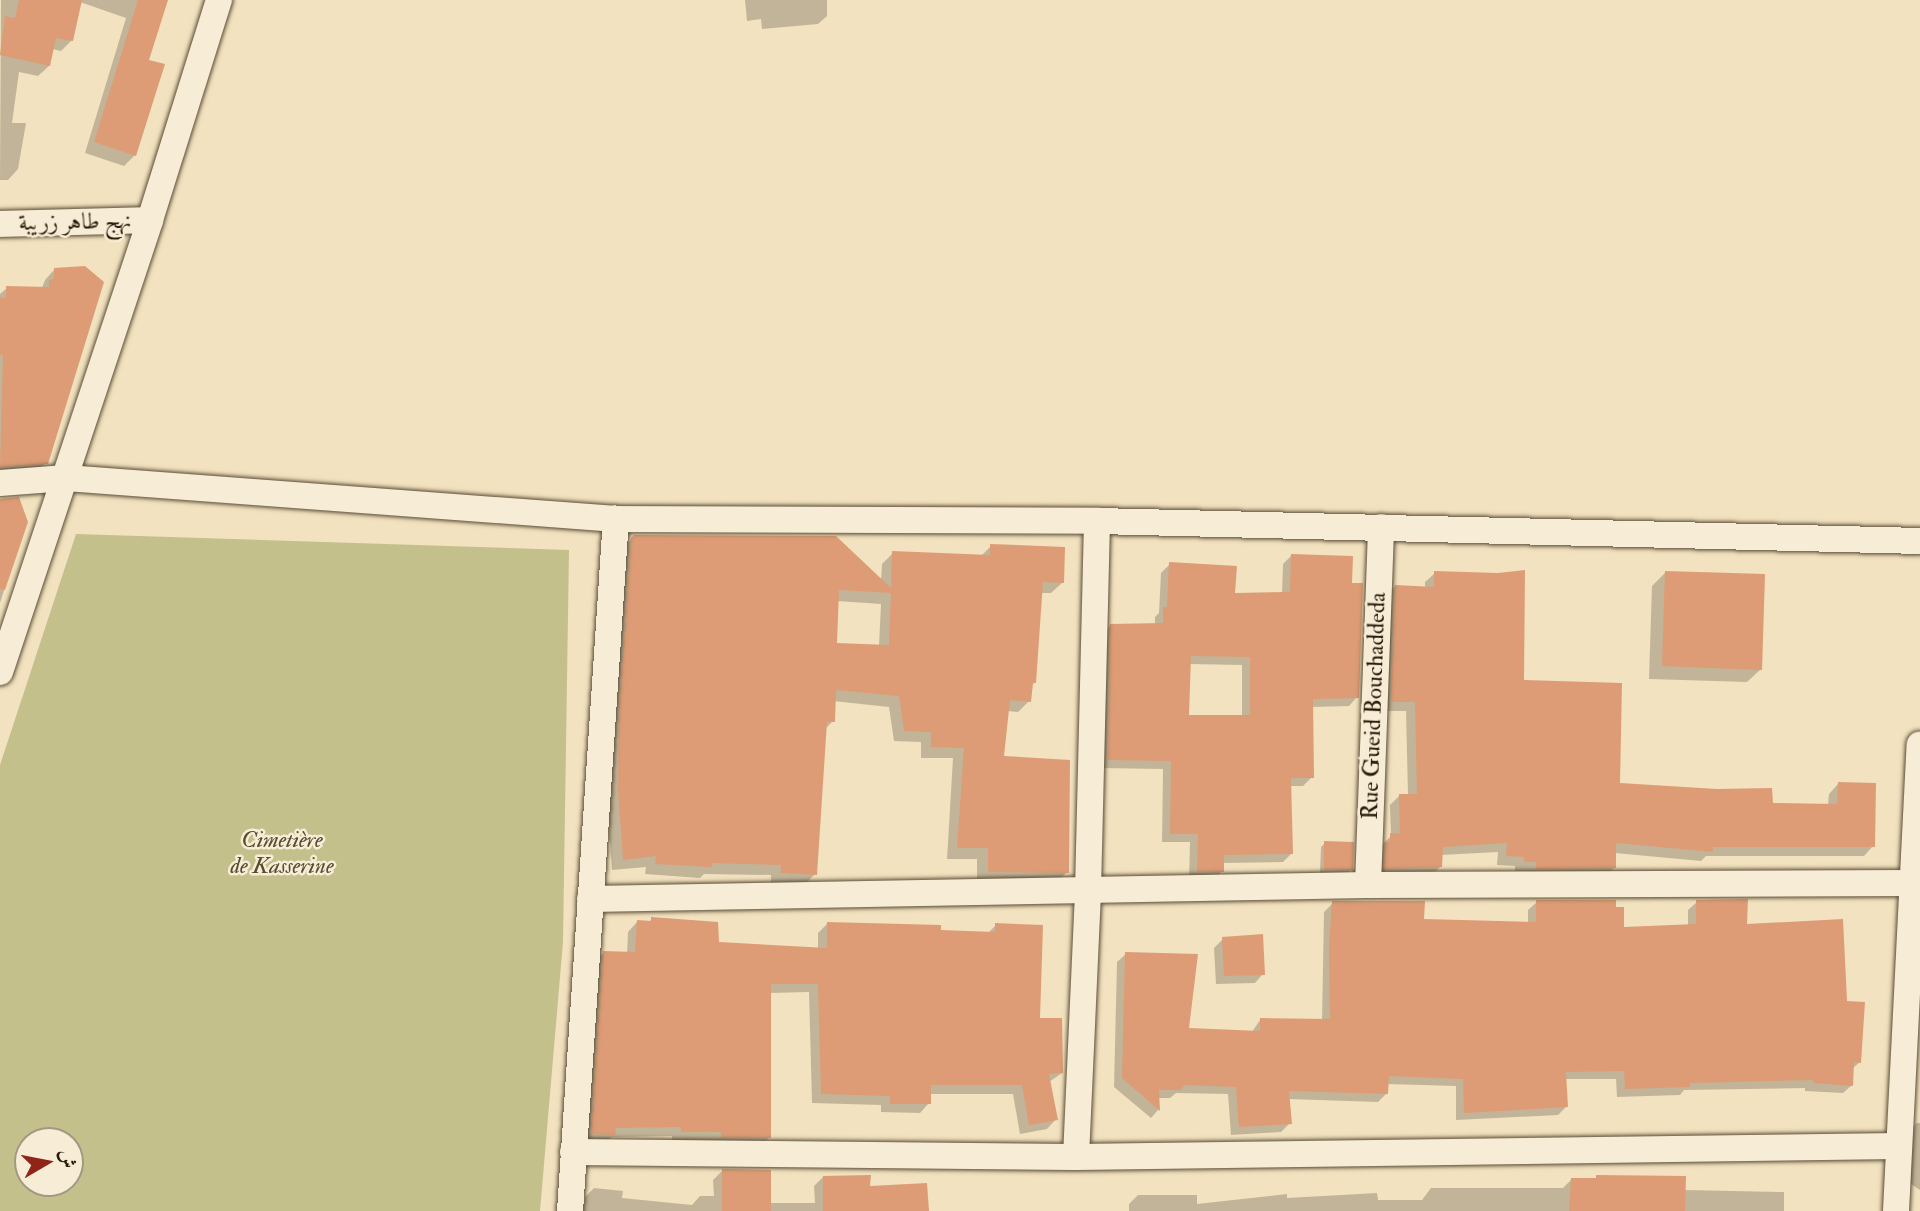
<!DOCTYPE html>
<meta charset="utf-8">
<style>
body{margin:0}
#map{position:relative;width:1920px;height:1211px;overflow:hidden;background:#f2e2bf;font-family:"IM FELL Double Pica",Amiri,serif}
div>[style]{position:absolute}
.green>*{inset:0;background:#c3c08c}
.shadow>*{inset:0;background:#0003}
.building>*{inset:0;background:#dd9c75}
.roads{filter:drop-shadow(0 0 2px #5a4c36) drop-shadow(0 0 2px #5a4c36)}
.minor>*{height:26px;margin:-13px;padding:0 13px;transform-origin:13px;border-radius:13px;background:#f7ecd5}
span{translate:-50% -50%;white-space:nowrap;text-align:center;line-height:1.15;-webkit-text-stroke:5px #f7ecd5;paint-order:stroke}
.street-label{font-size:23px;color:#271a09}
.park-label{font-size:23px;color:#564c30;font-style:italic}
.north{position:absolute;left:14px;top:1127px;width:70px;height:70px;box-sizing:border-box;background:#f7ecd5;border:2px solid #a49883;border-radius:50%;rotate:80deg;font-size:19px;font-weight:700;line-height:28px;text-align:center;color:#271a09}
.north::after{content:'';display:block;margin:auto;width:24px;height:32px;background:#8f2418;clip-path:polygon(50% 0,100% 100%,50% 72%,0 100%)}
</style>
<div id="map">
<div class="green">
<i style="clip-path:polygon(evenodd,76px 534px,569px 550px,563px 942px,540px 1211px,0 1211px,0 765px,76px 534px,28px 1141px,70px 1141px,70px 1183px,28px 1183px,28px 1141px)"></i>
</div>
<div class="shadow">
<i style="clip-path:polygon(1px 0,167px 0,147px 61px,135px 155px,124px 166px,85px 153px,126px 18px,80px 2px,72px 40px,61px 51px,52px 49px,49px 66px,38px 76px,19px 72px,12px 123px,26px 123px,18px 169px,8px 180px,0 180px)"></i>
<i style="clip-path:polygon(745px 0,827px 0,827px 16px,818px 24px,762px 29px,761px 19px,747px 21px)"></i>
<i style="clip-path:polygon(84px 268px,46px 463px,36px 472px,0 475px,0 294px,7px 288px,42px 288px,45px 280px,54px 270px)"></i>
<i style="clip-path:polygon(0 499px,18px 499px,26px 522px,0 603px)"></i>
<i style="clip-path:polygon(evenodd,634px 537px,881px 581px,882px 564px,893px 553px,981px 556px,991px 546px,1063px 582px,1051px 593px,1041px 593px,1035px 682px,1031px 686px,1029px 701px,1018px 712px,1007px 711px,1002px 757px,1067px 872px,1056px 883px,977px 883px,977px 859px,947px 859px,953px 758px,921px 758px,921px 742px,894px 741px,889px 707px,833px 701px,833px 721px,825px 729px,815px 874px,804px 885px,771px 884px,771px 875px,704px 874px,700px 878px,645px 874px,646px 867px,612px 870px,607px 803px,620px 551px,634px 537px,837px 601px,881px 604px,879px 646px,835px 645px,837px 601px)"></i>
<i style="clip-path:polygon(evenodd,1292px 555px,1350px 584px,1357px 697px,1349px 706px,1312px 707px,1312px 777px,1303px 786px,1290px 786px,1291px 854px,1283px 862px,1222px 863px,1222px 871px,1214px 880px,1189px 880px,1190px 842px,1162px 842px,1163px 769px,1100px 768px,1102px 634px,1111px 625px,1155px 625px,1155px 617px,1159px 613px,1161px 573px,1170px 564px,1233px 595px,1282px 594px,1283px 564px,1292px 555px,1189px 664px,1242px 665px,1242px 717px,1187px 717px,1189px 664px)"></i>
<i style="clip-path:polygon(1435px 573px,1523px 682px,1618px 785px,1771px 805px,1828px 805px,1829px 794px,1838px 784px,1873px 846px,1864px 856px,1706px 856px,1701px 861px,1615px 853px,1614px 868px,1605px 877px,1527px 878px,1527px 871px,1515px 871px,1515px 866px,1497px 865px,1498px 852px,1441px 855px,1441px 866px,1431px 876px,1375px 878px,1382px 845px,1391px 836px,1390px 805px,1400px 795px,1408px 795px,1406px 711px,1383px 711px,1386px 596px,1395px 586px,1425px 588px,1425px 582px)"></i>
<i style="clip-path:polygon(1665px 573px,1761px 669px,1747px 682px,1649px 679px,1652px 586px)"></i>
<i style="clip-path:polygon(1325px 843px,1351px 869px,1347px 873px,1320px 873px,1321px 847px)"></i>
<i style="clip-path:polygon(1537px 902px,1623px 929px,1688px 926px,1688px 910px,1697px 902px,1745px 926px,1845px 1002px,1860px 1062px,1852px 1069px,1852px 1085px,1843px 1093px,1805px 1091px,1805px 1088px,1684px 1090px,1680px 1095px,1617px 1097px,1616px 1079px,1565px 1079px,1566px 1107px,1558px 1115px,1456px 1120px,1456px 1086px,1387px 1084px,1386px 1094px,1378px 1102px,1288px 1099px,1290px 1123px,1281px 1132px,1231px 1135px,1228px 1094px,1176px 1093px,1170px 1098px,1158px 1098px,1158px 1110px,1151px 1118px,1114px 1087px,1117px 962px,1126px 954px,1187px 1030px,1252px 1032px,1260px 1020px,1322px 1021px,1324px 912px,1333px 903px,1422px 921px,1528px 923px,1528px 910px)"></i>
<i style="clip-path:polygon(652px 919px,717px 943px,818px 950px,818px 933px,828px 923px,987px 934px,996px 925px,1062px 1073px,1049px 1082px,1056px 1119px,1047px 1129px,1020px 1134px,1013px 1094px,929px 1094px,929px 1103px,920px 1113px,881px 1112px,881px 1105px,812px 1103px,809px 992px,769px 993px,769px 1138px,759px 1147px,672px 1141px,672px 1136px,611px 1137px,604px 1144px,582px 1143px,594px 962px,604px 952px,627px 954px,628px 932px,637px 922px,648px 923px)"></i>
<i style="clip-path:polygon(1223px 939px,1263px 974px,1255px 983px,1216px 984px,1214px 948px)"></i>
<i style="clip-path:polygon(1917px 1123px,1920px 1123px,1920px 1190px,1905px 1180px,1907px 1133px)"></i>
<i style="clip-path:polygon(722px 1171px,769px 1203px,815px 1203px,814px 1186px,823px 1177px,869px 1188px,927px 1211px,583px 1211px,585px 1197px,594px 1188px,623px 1191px,622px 1198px,692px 1205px,700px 1196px,714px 1196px,713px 1180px)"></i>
<i style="clip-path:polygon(1597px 1177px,1684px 1190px,1784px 1192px,1784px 1211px,1129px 1211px,1129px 1204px,1138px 1195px,1197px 1195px,1197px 1204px,1287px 1194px,1287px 1198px,1377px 1193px,1378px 1200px,1422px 1200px,1431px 1188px,1563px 1188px,1571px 1180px,1594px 1180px)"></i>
</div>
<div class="building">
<i style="clip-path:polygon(19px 0,82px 0,73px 41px,56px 38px,50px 66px,0 55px,5px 16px,15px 18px)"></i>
<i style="clip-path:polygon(138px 0,168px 0,149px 60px,165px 64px,136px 156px,94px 142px)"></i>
<i style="clip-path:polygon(85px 266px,104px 282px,48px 464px,0 467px,3px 355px,0 355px,0 298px,6px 298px,6px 286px,49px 287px,49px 280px,54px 279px,54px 268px)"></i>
<i style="clip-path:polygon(19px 497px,28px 522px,5px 590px,0 589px,0 499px)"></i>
<i style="clip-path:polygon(evenodd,634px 535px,836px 536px,891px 588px,892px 551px,990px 555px,990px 544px,1065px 547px,1064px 583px,1043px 582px,1036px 683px,1033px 683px,1031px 702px,1010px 700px,1004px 756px,1070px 760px,1069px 873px,988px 872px,988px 848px,957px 848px,964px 748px,931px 747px,931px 732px,904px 731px,899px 696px,836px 690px,835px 722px,827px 722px,817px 875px,781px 873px,781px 865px,713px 863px,712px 867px,655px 864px,656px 856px,623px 860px,618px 791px,619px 714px,631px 538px,634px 535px,839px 590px,891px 593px,889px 645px,837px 643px,839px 590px)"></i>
<i style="clip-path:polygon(evenodd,1291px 554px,1353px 556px,1352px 583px,1363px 583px,1359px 698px,1313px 699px,1314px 778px,1291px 778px,1293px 854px,1224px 855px,1224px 872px,1197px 872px,1198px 834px,1170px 834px,1171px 761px,1108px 760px,1110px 624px,1163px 623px,1163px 607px,1167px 607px,1169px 562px,1237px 566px,1235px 593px,1290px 592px,1291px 554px,1191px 656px,1250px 657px,1250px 715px,1189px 715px,1191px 656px)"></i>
<i style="clip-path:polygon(1525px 570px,1524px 680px,1622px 683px,1620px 783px,1717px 789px,1772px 788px,1773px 803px,1837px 804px,1838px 782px,1876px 783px,1875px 847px,1713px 847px,1713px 852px,1616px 843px,1616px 868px,1536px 869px,1536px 862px,1524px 862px,1524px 857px,1506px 856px,1507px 843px,1443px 847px,1442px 867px,1384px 869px,1385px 842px,1390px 842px,1390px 833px,1400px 834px,1399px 794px,1417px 794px,1415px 702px,1392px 702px,1391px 697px,1395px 585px,1434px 587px,1434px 571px,1498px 573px)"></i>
<i style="clip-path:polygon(1665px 571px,1765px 574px,1762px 670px,1662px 666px)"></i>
<i style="clip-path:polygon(1324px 841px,1354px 842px,1353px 870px,1324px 870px)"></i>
<i style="clip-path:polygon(1748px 899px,1747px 924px,1843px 919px,1847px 1001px,1865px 1002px,1861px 1063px,1854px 1062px,1853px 1086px,1813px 1083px,1813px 1080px,1690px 1083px,1690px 1087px,1625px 1089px,1624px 1071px,1566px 1072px,1568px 1107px,1464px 1113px,1463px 1079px,1389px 1076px,1388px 1094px,1289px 1091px,1292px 1124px,1239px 1127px,1236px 1087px,1185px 1085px,1180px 1090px,1159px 1090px,1160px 1111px,1122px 1078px,1125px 952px,1198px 954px,1189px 1028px,1260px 1031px,1260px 1018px,1330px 1019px,1329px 946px,1332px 901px,1425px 901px,1424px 919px,1536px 922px,1536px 900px,1616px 900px,1616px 907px,1624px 907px,1624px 927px,1696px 924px,1696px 900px)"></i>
<i style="clip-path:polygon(651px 917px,718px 922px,719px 942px,827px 948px,827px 922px,941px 925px,941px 930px,995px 932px,995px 923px,1043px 925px,1040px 1018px,1062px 1018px,1063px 1073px,1049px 1074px,1058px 1120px,1029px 1125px,1022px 1085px,931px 1085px,931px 1104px,890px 1104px,890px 1096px,821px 1094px,818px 984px,771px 984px,771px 1138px,721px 1138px,721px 1132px,681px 1132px,681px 1127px,616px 1128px,615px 1135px,591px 1134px,603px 951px,635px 952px,637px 920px,651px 921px)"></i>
<i style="clip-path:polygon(1263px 934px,1265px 975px,1224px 976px,1222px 937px)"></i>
<i style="clip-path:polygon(722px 1169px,771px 1170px,771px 1211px,722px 1211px)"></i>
<i style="clip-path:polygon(871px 1175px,870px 1186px,927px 1183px,929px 1211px,823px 1211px,823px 1176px)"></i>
<i style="clip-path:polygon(1596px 1175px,1686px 1176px,1685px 1211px,1569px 1211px,1571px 1178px,1596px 1178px)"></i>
</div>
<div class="roads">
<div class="minor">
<i style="left:0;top:224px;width:150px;rotate:-1.5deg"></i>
<i style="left:0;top:483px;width:66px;rotate:-4.3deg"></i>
<i style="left:66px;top:478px;width:552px;rotate:4.26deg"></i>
<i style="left:616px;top:519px;width:481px;rotate:0.2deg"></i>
<i style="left:1097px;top:521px;width:823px;rotate:1.39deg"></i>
<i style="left:0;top:672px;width:476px;rotate:-71.6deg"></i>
<i style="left:150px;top:220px;width:231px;rotate:-72.6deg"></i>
<i style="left:1368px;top:885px;width:358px;rotate:-87.9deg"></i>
<i style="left:590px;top:899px;width:778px;rotate:-1.03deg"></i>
<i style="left:1368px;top:885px;width:545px;rotate:-0.21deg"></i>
<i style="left:573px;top:1152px;width:503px;rotate:0.57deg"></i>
<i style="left:1076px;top:1157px;width:823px;rotate:-0.77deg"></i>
<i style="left:1076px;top:1157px;width:267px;rotate:-87.4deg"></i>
<i style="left:1088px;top:890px;width:369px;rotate:-88.6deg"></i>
<i style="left:570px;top:1211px;width:694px;rotate:-86.2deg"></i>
<i style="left:1896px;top:1211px;width:467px;rotate:-87.1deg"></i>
</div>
</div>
<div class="street-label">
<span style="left:75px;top:222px;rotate:-1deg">نهج طاهر زريبة</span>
<span style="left:1374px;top:706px;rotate:-88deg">Rue Gueid Bouchaddeda</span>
</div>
<div class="park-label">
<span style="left:282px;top:853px">Cimetière<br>de Kasserine</span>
</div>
<div class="north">ش</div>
</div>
